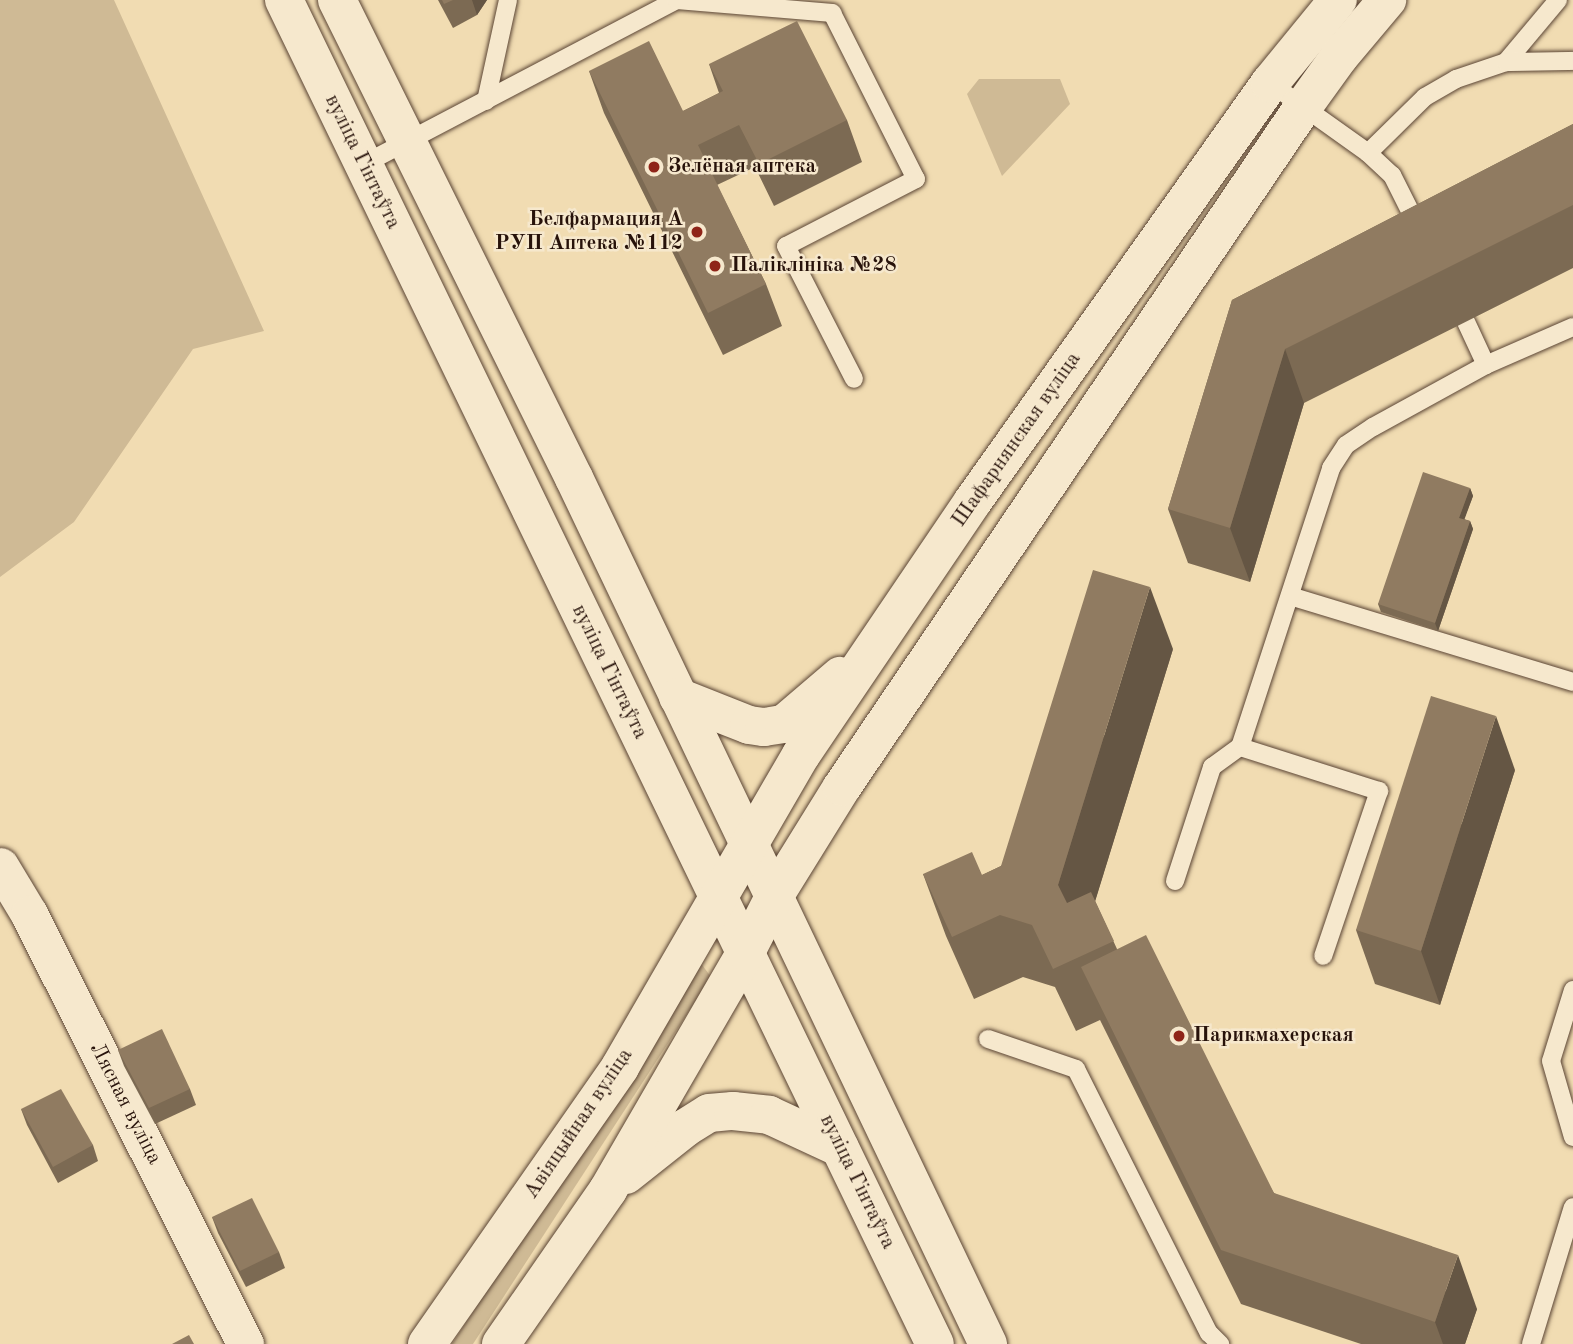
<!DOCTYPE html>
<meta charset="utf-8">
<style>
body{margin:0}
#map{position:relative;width:1573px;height:1344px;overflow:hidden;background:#f1dcb2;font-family:"Old Standard TT",serif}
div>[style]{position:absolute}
.green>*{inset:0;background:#cfba95}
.roads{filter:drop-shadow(0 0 2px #5a4434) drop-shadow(0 0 2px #5a4434)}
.lane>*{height:18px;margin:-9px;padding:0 9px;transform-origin:9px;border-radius:9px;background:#f6e8cd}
.street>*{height:37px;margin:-18.5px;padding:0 18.5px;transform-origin:18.5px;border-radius:18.5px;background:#f6e8cd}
.secondary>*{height:38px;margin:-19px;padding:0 19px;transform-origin:19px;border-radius:19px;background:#f6e8cd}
.wall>*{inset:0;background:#7c6a53}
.shaded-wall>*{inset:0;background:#655644}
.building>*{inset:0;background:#907b61}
.dots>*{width:19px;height:19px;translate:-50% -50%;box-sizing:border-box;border:4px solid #f6e8cd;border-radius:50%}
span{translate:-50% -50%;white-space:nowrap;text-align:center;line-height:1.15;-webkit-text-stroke:5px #f6e8cd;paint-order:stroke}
.street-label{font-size:21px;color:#27120a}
.poi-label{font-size:21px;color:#27120a;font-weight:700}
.left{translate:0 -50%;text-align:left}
.right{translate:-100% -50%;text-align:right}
</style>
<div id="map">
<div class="green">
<i style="clip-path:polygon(0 0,114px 0,264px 331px,193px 349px,74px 522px,0 577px)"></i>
<i style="clip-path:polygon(979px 79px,1060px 79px,1070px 104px,1002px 176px,967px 94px)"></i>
<i style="clip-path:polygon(700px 962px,711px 977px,473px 1344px,452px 1344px)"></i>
</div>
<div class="roads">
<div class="lane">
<i style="left:1506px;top:62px;width:81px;rotate:-50deg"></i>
<i style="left:1270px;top:83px;width:120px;rotate:35.5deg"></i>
<i style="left:1368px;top:153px;width:33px;rotate:43deg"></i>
<i style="left:1392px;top:175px;width:60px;rotate:63.4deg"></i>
<i style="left:486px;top:101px;width:103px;rotate:-77.7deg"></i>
<i style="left:1368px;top:153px;width:80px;rotate:-44.5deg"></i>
<i style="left:1425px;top:97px;width:36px;rotate:-30deg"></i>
<i style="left:1456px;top:79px;width:53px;rotate:-18.8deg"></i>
<i style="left:1506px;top:62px;width:67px;rotate:-0.9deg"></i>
<i style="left:364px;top:164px;width:353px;rotate:-27.7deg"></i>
<i style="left:677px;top:0;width:156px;rotate:4.8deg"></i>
<i style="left:832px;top:13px;width:186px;rotate:63.2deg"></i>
<i style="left:916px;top:179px;width:146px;rotate:152.7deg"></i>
<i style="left:786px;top:246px;width:149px;rotate:62.9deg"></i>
<i style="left:1486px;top:365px;width:95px;rotate:-23.6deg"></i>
<i style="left:1290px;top:596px;width:296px;rotate:16.9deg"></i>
<i style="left:1240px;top:747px;width:146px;rotate:17.6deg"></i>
<i style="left:1379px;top:791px;width:174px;rotate:108.7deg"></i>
<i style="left:1175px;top:881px;width:120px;rotate:-72deg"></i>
<i style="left:1212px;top:767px;width:34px;rotate:-36deg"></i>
<i style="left:1240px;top:747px;width:293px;rotate:-71.9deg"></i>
<i style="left:1331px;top:468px;width:27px;rotate:-57deg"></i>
<i style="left:1346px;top:445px;width:32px;rotate:-34deg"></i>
<i style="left:1373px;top:427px;width:129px;rotate:-28.8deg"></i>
<i style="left:1486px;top:365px;width:47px;rotate:-114.9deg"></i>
<i style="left:1573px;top:990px;width:74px;rotate:107.2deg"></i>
<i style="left:1551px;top:1061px;width:79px;rotate:73.9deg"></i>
<i style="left:988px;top:1039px;width:93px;rotate:18.8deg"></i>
<i style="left:1076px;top:1069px;width:296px;rotate:63.3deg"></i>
<i style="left:1209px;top:1333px;width:16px;rotate:45deg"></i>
<i style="left:1531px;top:1344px;width:143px;rotate:-73deg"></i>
</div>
<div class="street">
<i style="left:0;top:866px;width:56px;rotate:58.9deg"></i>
<i style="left:29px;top:914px;width:481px;rotate:63.3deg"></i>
</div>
<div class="secondary">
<i style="left:284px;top:0;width:1493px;rotate:64.16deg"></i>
<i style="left:337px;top:0;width:534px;rotate:63.63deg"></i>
<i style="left:574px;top:478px;width:960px;rotate:64.45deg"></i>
<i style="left:678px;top:697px;width:76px;rotate:21.5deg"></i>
<i style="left:749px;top:725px;width:15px;rotate:8deg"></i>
<i style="left:764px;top:727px;width:20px;rotate:-9deg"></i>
<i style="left:784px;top:724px;width:74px;rotate:-40.6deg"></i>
<i style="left:626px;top:1175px;width:75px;rotate:-38.5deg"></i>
<i style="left:685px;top:1128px;width:28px;rotate:-32deg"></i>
<i style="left:709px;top:1113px;width:24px;rotate:-5deg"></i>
<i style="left:733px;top:1111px;width:36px;rotate:6deg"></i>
<i style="left:769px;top:1115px;width:78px;rotate:24.9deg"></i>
<i style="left:427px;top:1344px;width:338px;rotate:-55.1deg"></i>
<i style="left:620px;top:1067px;width:361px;rotate:-59.9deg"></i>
<i style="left:801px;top:755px;width:307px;rotate:-55.9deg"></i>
<i style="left:973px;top:501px;width:513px;rotate:-54.61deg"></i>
<i style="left:1270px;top:83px;width:107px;rotate:-50.7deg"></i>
<i style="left:501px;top:1344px;width:188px;rotate:-55.2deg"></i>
<i style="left:608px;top:1190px;width:275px;rotate:-59.9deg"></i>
<i style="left:746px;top:952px;width:64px;rotate:-63deg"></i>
<i style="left:775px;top:895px;width:127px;rotate:-58.2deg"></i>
<i style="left:842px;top:787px;width:822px;rotate:-55.87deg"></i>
<i style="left:1303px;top:107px;width:62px;rotate:-54.2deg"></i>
<i style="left:1339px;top:57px;width:75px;rotate:-49.9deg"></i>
</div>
</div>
<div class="wall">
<i style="clip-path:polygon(438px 0,487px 0,477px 15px,453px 28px)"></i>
<i style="clip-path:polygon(709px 64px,847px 120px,862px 162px,774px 206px,755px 167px,717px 185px,766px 284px,782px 326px,723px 355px,604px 113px,589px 71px,683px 111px,719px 93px)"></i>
<i style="clip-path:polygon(1573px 124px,1573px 268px,1304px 403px,1250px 582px,1188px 563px,1168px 509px,1232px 300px)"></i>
<i style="clip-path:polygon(1470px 488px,1473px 496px,1464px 519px,1470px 521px,1473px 529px,1438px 631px,1381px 612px,1378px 604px)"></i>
<i style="clip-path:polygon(1173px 649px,1095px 901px,1117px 949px,1274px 1193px,1477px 1309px,1465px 1344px,1361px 1344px,1241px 1304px,1100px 1020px,1076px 1031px,1055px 987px,1023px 977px,974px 999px,946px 936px,923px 874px,982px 875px,1001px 866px)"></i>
<i style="clip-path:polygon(1515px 770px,1440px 1005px,1375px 984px,1356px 930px)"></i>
<i style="clip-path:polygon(118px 1050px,190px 1089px,196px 1105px,155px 1124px,124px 1066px)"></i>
<i style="clip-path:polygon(21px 1109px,93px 1145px,98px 1161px,58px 1183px,27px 1125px)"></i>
<i style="clip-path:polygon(212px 1217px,279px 1252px,285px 1268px,246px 1287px,218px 1233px)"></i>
</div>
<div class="shaded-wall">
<i style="clip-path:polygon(472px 0,487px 0,477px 15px)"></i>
<i style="clip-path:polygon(1285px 349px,1304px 403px,1250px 582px,1230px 528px)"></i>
<i style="clip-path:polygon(1470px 488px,1473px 496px,1462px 526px,1459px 518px)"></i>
<i style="clip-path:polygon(1470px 521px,1473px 529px,1438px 631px,1435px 623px)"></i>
<i style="clip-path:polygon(1150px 587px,1173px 649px,1081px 947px,1058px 885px)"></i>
<i style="clip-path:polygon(1496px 716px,1515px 770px,1440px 1005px,1421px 951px)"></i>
<i style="clip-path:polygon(1458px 1255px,1477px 1309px,1465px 1344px,1443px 1344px,1435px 1322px)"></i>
</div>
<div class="building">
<i style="clip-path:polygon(442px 0,453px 0,444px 4px)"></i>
<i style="clip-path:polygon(797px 21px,847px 120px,759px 164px,739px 125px,698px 145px,766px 284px,708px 313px,589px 71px,649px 41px,683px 111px,723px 91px,709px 64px)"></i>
<i style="clip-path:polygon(1573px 124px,1573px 205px,1285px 349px,1230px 528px,1168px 509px,1232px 300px)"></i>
<i style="clip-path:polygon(1423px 472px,1470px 488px,1459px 518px,1470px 521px,1435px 623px,1378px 604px)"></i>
<i style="clip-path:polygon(1093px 570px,1150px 587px,1058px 885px,1067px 903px,1091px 892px,1114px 941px,1053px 969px,1032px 925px,1000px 915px,952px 937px,923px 874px,972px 852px,982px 875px,1001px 866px)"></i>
<i style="clip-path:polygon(1431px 696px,1496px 716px,1421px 951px,1356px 930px)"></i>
<i style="clip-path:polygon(1146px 935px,1274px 1193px,1458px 1255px,1435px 1322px,1221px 1250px,1081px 967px)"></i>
<i style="clip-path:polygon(162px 1029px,190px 1089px,149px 1108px,118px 1050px)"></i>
<i style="clip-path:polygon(61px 1089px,93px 1145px,53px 1167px,21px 1109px)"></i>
<i style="clip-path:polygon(252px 1198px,279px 1252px,240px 1271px,212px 1217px)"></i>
<i style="clip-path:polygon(189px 1335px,194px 1344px,172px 1344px)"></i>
</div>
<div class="dots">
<i style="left:654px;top:167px;background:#8f2418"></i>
<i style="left:697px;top:232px;background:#8f2418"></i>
<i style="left:715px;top:266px;background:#8f2418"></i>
<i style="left:1179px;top:1036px;background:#8f2418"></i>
</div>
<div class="street-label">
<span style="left:362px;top:162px;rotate:64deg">вуліца Гінтаўта</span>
<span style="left:1017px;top:440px;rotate:-55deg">Шафарнянская вуліца</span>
<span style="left:609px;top:672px;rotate:64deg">вуліца Гінтаўта</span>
<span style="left:125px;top:1104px;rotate:63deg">Лясная вуліца</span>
<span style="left:579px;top:1124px;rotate:-56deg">Авіяцыйная вуліца</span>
<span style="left:857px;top:1182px;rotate:64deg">вуліца Гінтаўта</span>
</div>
<div class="poi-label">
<span class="left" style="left:668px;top:167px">Зелёная аптека</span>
<span class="right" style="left:683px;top:232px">Белфармация А<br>РУП Аптека №112</span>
<span class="left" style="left:731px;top:266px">Паліклініка №28</span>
<span class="left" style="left:1193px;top:1036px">Парикмахерская</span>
</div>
</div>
